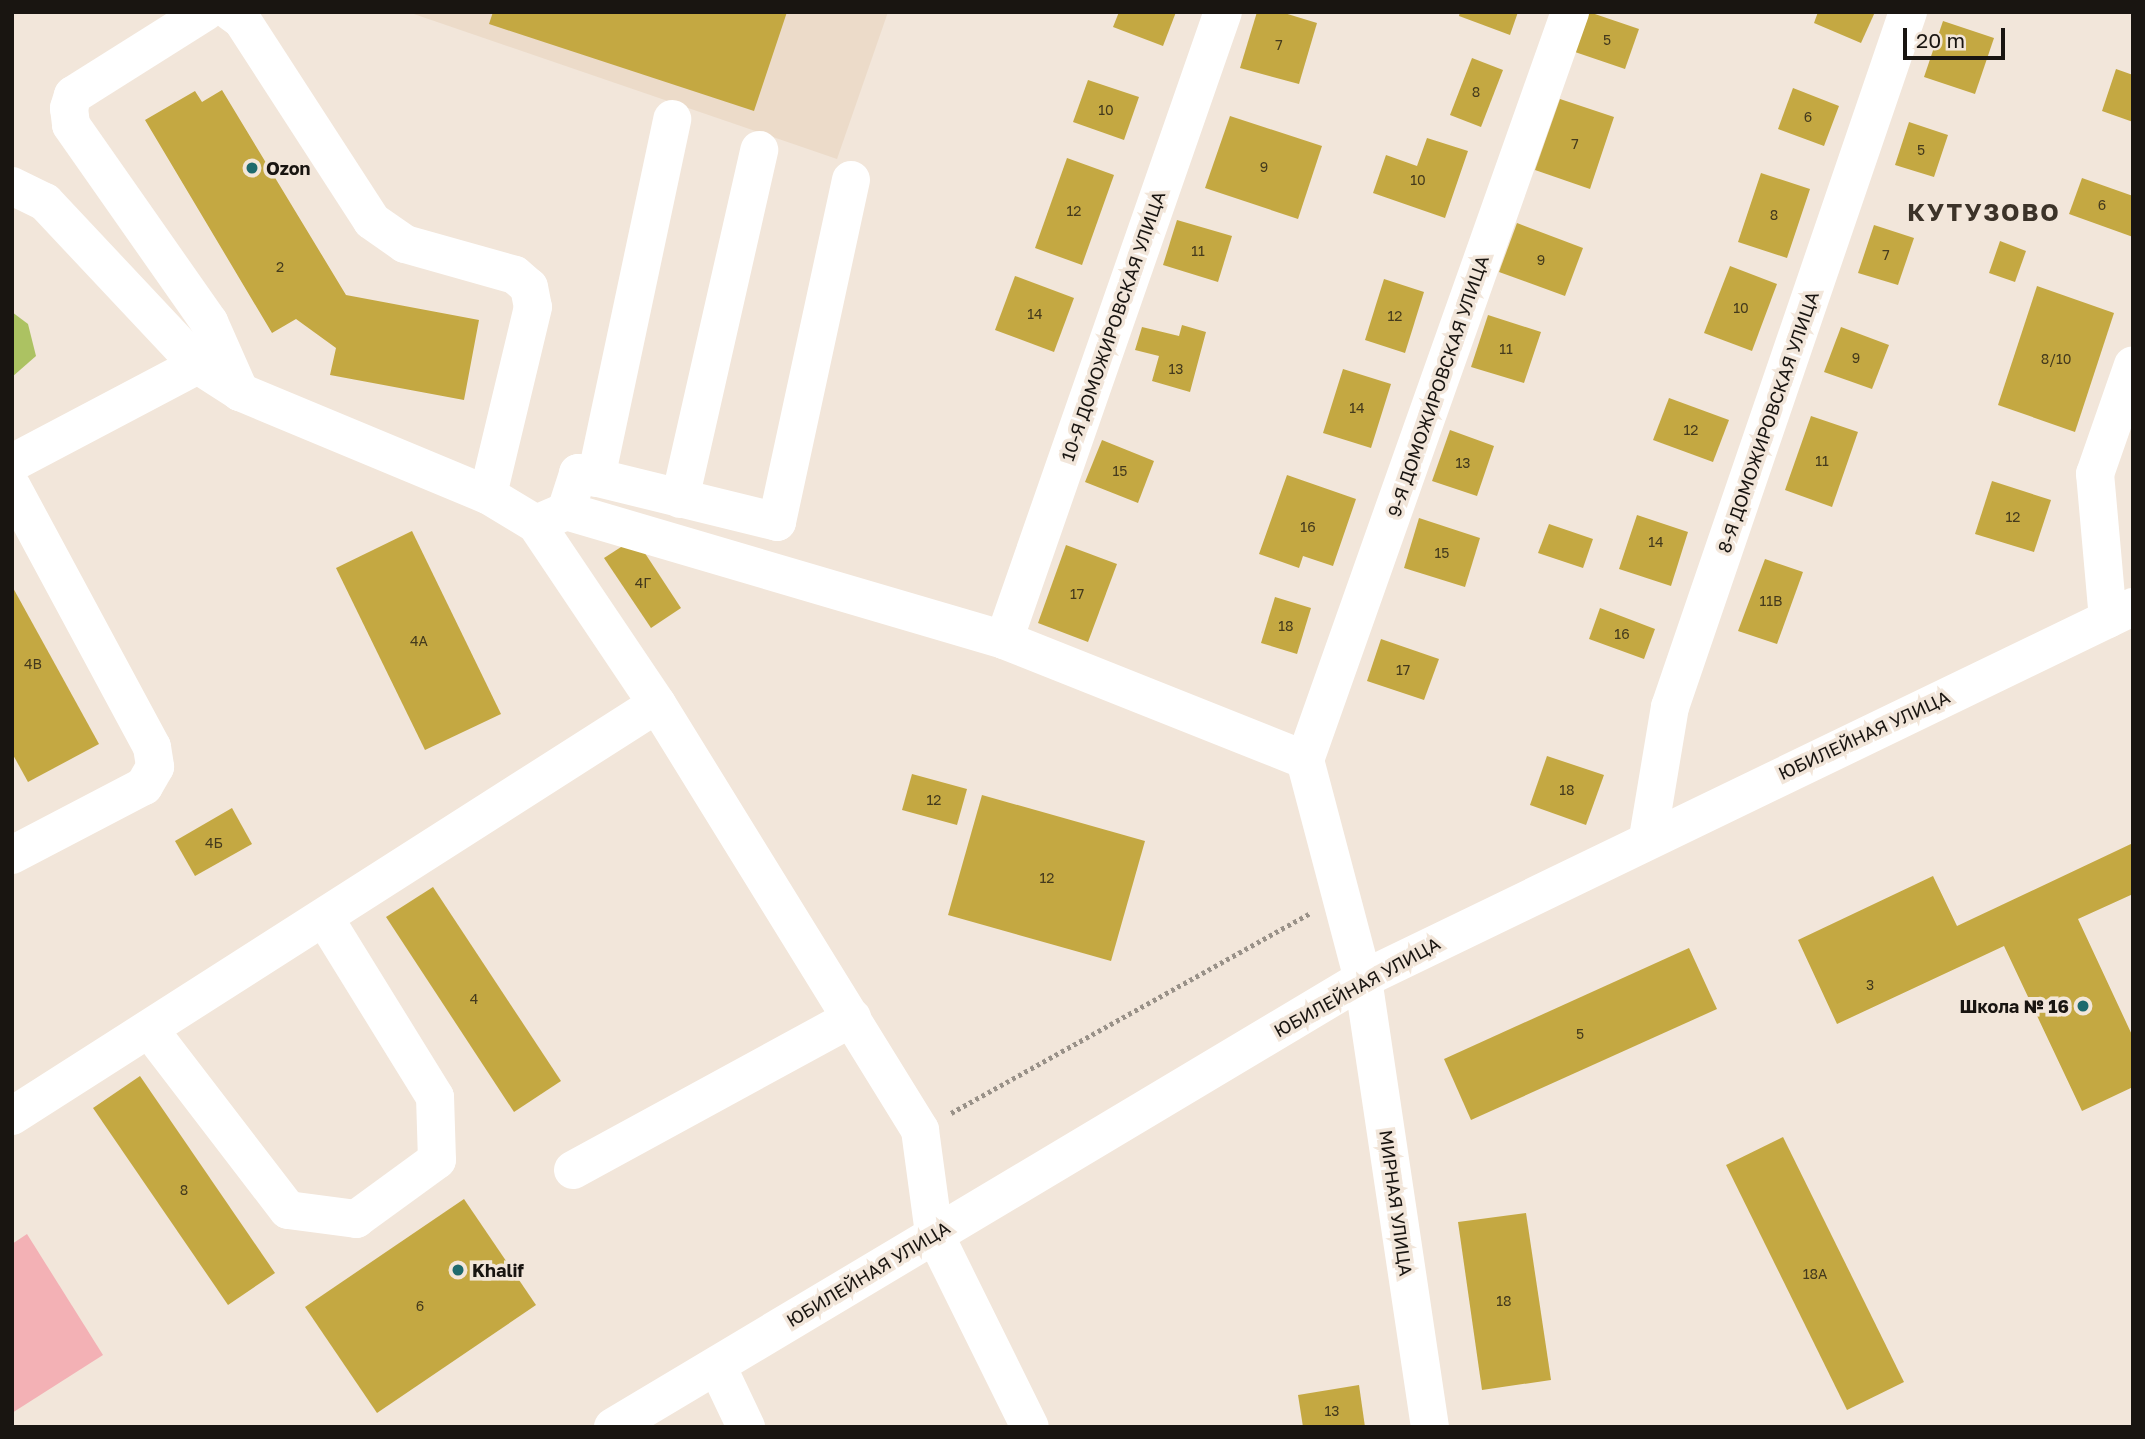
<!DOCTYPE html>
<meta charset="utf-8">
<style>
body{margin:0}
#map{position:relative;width:2145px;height:1439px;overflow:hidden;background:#f2e6da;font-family:"Golos Text",sans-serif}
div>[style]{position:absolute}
.built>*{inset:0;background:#ecdbc9}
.green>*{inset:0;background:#f3b1b5}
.water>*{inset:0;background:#acc262}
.building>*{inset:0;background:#c4a842}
.path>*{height:4.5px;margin-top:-2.25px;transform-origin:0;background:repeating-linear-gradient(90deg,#999188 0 3.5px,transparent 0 7px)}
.minor>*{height:38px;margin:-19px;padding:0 19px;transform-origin:19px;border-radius:19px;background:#fff}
.dots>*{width:19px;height:19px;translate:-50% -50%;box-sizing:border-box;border:4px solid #f2e6da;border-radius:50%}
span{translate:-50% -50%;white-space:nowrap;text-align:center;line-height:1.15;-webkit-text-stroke:7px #f2e6da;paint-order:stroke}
.number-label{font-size:14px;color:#443a1d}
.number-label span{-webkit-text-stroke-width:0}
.poi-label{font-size:18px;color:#191511;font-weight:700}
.left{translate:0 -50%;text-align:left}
.right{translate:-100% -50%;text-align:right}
.street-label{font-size:18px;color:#191511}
.district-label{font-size:24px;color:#3c3329;font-weight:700;letter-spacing:2px}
.frame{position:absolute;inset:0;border:14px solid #191511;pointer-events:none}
.scale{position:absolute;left:1903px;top:28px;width:102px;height:32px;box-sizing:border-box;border:4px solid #191511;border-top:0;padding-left:9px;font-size:21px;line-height:24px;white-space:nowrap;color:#191511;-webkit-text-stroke:5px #f2e6da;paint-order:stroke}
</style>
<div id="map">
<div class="built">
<i style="clip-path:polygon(408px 12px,888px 12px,837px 159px)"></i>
</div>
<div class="green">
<i style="clip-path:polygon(27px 1234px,103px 1355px,12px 1413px,12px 1244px)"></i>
</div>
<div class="water">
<i style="clip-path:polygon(12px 312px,28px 324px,36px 356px,12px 377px)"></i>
</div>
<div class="building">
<i style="clip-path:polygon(493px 12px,787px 12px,754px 111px,489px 24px)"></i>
<i style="clip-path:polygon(1119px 12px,1176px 12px,1163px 46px,1113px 27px)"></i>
<i style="clip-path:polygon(1257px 12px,1281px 12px,1317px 23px,1299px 84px,1240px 68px)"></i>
<i style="clip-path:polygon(1460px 12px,1518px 12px,1510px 35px,1459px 16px)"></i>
<i style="clip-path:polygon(1589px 12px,1639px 29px,1625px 69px,1575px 52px)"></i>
<i style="clip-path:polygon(1818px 12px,1875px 12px,1861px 43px,1814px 23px)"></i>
<i style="clip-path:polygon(1943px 21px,1994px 38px,1975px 94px,1924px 77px)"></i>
<i style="clip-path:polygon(1472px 58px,1503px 70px,1481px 127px,1450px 115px)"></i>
<i style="clip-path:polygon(2116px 69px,2133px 75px,2133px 122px,2102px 111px)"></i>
<i style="clip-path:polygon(1088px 80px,1139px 97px,1124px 140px,1073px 122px)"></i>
<i style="clip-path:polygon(1793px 88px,1839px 106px,1824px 146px,1778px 129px)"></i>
<i style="clip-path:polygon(222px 90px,346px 295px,479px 320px,464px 400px,330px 375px,336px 348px,296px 319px,272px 333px,145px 120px,195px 91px,202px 102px)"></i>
<i style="clip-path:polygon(1560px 99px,1614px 117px,1590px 189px,1535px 170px)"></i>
<i style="clip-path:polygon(1230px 116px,1322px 146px,1298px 219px,1205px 188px)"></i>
<i style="clip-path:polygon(1909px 122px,1948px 135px,1934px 177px,1895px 165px)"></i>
<i style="clip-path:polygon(1427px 138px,1468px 151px,1445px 218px,1373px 193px,1386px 155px,1417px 166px)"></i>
<i style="clip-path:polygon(1067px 158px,1114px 175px,1082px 265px,1035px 248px)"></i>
<i style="clip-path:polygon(1761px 173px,1810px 189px,1787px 258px,1738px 242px)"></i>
<i style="clip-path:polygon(2082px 178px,2133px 196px,2133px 237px,2069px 214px)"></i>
<i style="clip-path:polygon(1177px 220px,1232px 236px,1218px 282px,1163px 265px)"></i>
<i style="clip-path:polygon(1517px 223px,1583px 248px,1565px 296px,1499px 272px)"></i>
<i style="clip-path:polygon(1874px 225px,1914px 238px,1898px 285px,1858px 273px)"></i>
<i style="clip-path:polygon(2000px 241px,2026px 251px,2015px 282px,1989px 273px)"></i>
<i style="clip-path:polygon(1730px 266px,1777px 284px,1752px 351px,1704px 333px)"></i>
<i style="clip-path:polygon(1015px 276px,1074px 298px,1054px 352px,995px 330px)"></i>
<i style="clip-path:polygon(1384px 279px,1424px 292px,1405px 353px,1365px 340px)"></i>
<i style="clip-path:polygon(2037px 286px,2114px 313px,2075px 432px,1998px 405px)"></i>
<i style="clip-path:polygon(1488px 315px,1541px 332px,1524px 383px,1471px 367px)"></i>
<i style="clip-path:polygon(1182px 325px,1206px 332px,1190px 392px,1152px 381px,1159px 356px,1135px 350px,1142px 327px,1179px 336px)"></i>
<i style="clip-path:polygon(1841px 327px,1889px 345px,1872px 389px,1824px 372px)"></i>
<i style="clip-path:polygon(1343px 369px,1391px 384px,1371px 448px,1323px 433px)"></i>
<i style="clip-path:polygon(1669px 398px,1729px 420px,1713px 462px,1653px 440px)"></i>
<i style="clip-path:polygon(1811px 416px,1858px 432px,1832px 507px,1785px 490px)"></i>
<i style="clip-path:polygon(1450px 430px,1494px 446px,1477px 496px,1432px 481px)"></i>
<i style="clip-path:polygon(1102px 440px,1154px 461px,1138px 503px,1085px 482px)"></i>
<i style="clip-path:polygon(1287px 475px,1356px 499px,1333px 566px,1303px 556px,1299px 568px,1259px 554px)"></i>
<i style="clip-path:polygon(1992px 481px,2051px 500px,2034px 552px,1975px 534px)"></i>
<i style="clip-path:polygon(1637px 515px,1688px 532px,1671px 586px,1619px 569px)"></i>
<i style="clip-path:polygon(1419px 518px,1480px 538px,1465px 587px,1404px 568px)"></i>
<i style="clip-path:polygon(1549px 524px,1593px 539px,1583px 568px,1538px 553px)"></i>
<i style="clip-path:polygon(412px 531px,501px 714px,425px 750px,336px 568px)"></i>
<i style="clip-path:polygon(635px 538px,681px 608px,651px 628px,604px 558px)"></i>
<i style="clip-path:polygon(1066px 545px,1117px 564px,1088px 642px,1038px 623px)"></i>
<i style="clip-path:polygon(1765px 559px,1803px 572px,1777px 644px,1738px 631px)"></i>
<i style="clip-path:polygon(12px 586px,99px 744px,28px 782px,12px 753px)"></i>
<i style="clip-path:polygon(1275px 597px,1311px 608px,1297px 654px,1261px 643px)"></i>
<i style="clip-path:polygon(1600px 608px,1655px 629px,1644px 659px,1589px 639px)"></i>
<i style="clip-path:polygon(1381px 639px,1439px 659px,1424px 700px,1367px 681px)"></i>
<i style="clip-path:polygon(1547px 756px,1604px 775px,1586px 825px,1530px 805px)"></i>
<i style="clip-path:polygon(912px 774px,967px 789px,957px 825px,902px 810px)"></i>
<i style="clip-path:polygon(982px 795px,1145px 841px,1111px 961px,948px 915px)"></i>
<i style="clip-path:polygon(232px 808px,252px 844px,195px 876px,175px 841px)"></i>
<i style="clip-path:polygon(2133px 843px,2133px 894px,2078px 919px,2133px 1037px,2133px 1087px,2082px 1111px,2004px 946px,1837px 1024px,1798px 940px,1933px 876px,1957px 926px)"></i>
<i style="clip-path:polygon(433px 887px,561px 1081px,514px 1112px,386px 917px)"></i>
<i style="clip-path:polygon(1689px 948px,1717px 1009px,1471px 1120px,1444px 1059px)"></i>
<i style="clip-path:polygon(140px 1076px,275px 1273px,228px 1305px,93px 1108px)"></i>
<i style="clip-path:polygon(1783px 1137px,1904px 1382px,1847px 1410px,1726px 1165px)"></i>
<i style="clip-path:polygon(464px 1199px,536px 1305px,377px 1413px,305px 1307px)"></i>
<i style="clip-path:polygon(1526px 1213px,1551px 1380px,1482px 1390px,1458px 1222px)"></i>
<i style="clip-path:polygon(1359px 1385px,1365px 1427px,1303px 1427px,1298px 1395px)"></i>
</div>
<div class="path">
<i style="left:951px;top:1113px;width:411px;rotate:-29.1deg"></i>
</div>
<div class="minor">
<i style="left:205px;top:12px;width:156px;rotate:147.8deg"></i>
<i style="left:73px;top:95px;width:14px;rotate:107deg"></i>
<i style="left:69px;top:108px;width:17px;rotate:83deg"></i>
<i style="left:71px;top:125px;width:241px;rotate:55deg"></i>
<i style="left:209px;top:322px;width:77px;rotate:66.1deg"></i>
<i style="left:231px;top:12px;width:14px;rotate:36deg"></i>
<i style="left:242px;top:20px;width:239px;rotate:57.1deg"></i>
<i style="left:372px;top:221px;width:40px;rotate:34.9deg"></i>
<i style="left:405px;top:244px;width:114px;rotate:15.7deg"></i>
<i style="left:515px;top:275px;width:18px;rotate:41deg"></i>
<i style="left:529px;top:287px;width:20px;rotate:79deg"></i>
<i style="left:533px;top:307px;width:193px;rotate:103.5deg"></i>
<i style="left:12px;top:186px;width:37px;rotate:26deg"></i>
<i style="left:45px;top:202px;width:224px;rotate:46.8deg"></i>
<i style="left:198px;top:365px;width:50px;rotate:32.7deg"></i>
<i style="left:240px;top:392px;width:269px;rotate:22.6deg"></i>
<i style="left:488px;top:495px;width:56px;rotate:31.1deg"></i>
<i style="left:536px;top:524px;width:217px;rotate:56.1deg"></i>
<i style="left:657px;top:704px;width:501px;rotate:58.31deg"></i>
<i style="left:920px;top:1130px;width:104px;rotate:82.3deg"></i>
<i style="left:934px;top:1233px;width:216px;rotate:63.7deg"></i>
<i style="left:12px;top:463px;width:210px;rotate:-27.8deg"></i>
<i style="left:596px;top:478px;width:367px;rotate:-78deg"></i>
<i style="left:12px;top:487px;width:295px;rotate:61.7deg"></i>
<i style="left:152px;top:747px;width:20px;rotate:81deg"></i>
<i style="left:155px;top:767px;width:22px;rotate:120deg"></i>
<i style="left:144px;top:786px;width:149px;rotate:152.4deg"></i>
<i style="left:680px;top:499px;width:358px;rotate:-77.2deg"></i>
<i style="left:566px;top:511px;width:40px;rotate:-72deg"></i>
<i style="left:578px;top:473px;width:205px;rotate:13.8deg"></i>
<i style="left:777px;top:522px;width:350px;rotate:-77.8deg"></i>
<i style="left:536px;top:524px;width:33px;rotate:-23deg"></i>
<i style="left:566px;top:511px;width:457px;rotate:16.4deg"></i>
<i style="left:1004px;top:640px;width:324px;rotate:21.7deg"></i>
<i style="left:1305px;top:760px;width:227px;rotate:75.2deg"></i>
<i style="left:1363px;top:979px;width:453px;rotate:81.5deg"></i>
<i style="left:2108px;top:619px;width:146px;rotate:-95.1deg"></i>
<i style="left:2095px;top:474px;width:115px;rotate:-70.8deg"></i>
<i style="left:1004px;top:640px;width:665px;rotate:-70.78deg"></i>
<i style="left:1305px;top:760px;width:794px;rotate:-70.49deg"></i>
<i style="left:1648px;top:838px;width:133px;rotate:-80.5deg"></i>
<i style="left:1670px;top:707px;width:735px;rotate:-71.1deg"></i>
<i style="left:149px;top:1029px;width:228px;rotate:52.5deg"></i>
<i style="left:288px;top:1210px;width:69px;rotate:7.5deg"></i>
<i style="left:356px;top:1219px;width:100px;rotate:-36.1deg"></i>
<i style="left:437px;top:1160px;width:63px;rotate:-91.8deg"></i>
<i style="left:435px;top:1097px;width:211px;rotate:-121.7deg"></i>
<i style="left:12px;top:1116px;width:765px;rotate:-32.57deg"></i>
<i style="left:573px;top:1170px;width:318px;rotate:-28.6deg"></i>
<i style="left:717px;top:1366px;width:68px;rotate:64.6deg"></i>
<i style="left:613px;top:1427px;width:874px;rotate:-30.85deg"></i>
<i style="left:1363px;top:979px;width:855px;rotate:-25.79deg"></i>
</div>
<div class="dots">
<i style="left:252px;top:168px;background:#1e6a6d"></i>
<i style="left:2083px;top:1006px;background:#1e6a6d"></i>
<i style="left:458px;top:1270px;background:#1e6a6d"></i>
</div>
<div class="number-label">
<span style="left:1607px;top:40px">5</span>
<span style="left:1279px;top:45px">7</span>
<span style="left:1476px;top:92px">8</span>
<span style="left:1106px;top:110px">10</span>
<span style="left:1808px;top:117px">6</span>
<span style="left:1575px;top:144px">7</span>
<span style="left:1921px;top:150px">5</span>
<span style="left:1264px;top:167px">9</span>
<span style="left:1418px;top:180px">10</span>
<span style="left:2102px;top:205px">6</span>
<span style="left:1074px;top:211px">12</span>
<span style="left:1774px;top:215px">8</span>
<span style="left:1198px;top:251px">11</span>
<span style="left:1886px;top:255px">7</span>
<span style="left:1541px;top:260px">9</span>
<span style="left:280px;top:267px">2</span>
<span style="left:1741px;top:308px">10</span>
<span style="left:1035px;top:314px">14</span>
<span style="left:1395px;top:316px">12</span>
<span style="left:1506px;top:349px">11</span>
<span style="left:1856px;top:358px">9</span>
<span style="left:2056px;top:359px">8/10</span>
<span style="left:1176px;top:369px">13</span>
<span style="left:1357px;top:408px">14</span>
<span style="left:1691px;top:430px">12</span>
<span style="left:1822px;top:461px">11</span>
<span style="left:1463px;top:463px">13</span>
<span style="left:1120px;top:471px">15</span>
<span style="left:2013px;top:517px">12</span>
<span style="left:1308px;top:527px">16</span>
<span style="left:1656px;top:542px">14</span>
<span style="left:1442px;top:553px">15</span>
<span style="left:643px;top:583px">4Г</span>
<span style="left:1077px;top:594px">17</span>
<span style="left:1771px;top:601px">11В</span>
<span style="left:1286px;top:626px">18</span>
<span style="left:1622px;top:634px">16</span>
<span style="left:419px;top:641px">4А</span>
<span style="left:33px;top:664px">4В</span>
<span style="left:1403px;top:670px">17</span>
<span style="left:1567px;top:790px">18</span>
<span style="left:934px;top:800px">12</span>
<span style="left:214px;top:843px">4Б</span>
<span style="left:1047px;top:878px">12</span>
<span style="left:1870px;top:985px">3</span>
<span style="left:474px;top:999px">4</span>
<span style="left:1580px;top:1034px">5</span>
<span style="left:184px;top:1190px">8</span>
<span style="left:1815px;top:1274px">18А</span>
<span style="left:1504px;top:1301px">18</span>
<span style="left:420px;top:1306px">6</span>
<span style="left:1332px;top:1411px">13</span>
</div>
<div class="poi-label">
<span class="left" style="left:266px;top:168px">Ozon</span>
<span class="right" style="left:2069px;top:1006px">Школа № 16</span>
<span class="left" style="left:472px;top:1270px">Khalif</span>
</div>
<div class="street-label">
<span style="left:1113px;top:326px;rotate:-71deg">10-Я ДОМОЖИРОВСКАЯ УЛИЦА</span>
<span style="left:1438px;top:386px;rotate:-71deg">9-Я ДОМОЖИРОВСКАЯ УЛИЦА</span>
<span style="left:1768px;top:422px;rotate:-71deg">8-Я ДОМОЖИРОВСКАЯ УЛИЦА</span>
<span style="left:1864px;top:735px;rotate:-25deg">ЮБИЛЕЙНАЯ УЛИЦА</span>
<span style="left:1357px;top:987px;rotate:-29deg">ЮБИЛЕЙНАЯ УЛИЦА</span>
<span style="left:1396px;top:1203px;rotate:82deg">МИРНАЯ УЛИЦА</span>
<span style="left:868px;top:1274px;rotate:-31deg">ЮБИЛЕЙНАЯ УЛИЦА</span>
</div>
<div class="district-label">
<span style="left:1984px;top:212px">КУТУЗОВО</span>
</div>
<div class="frame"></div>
<div class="scale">20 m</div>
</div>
